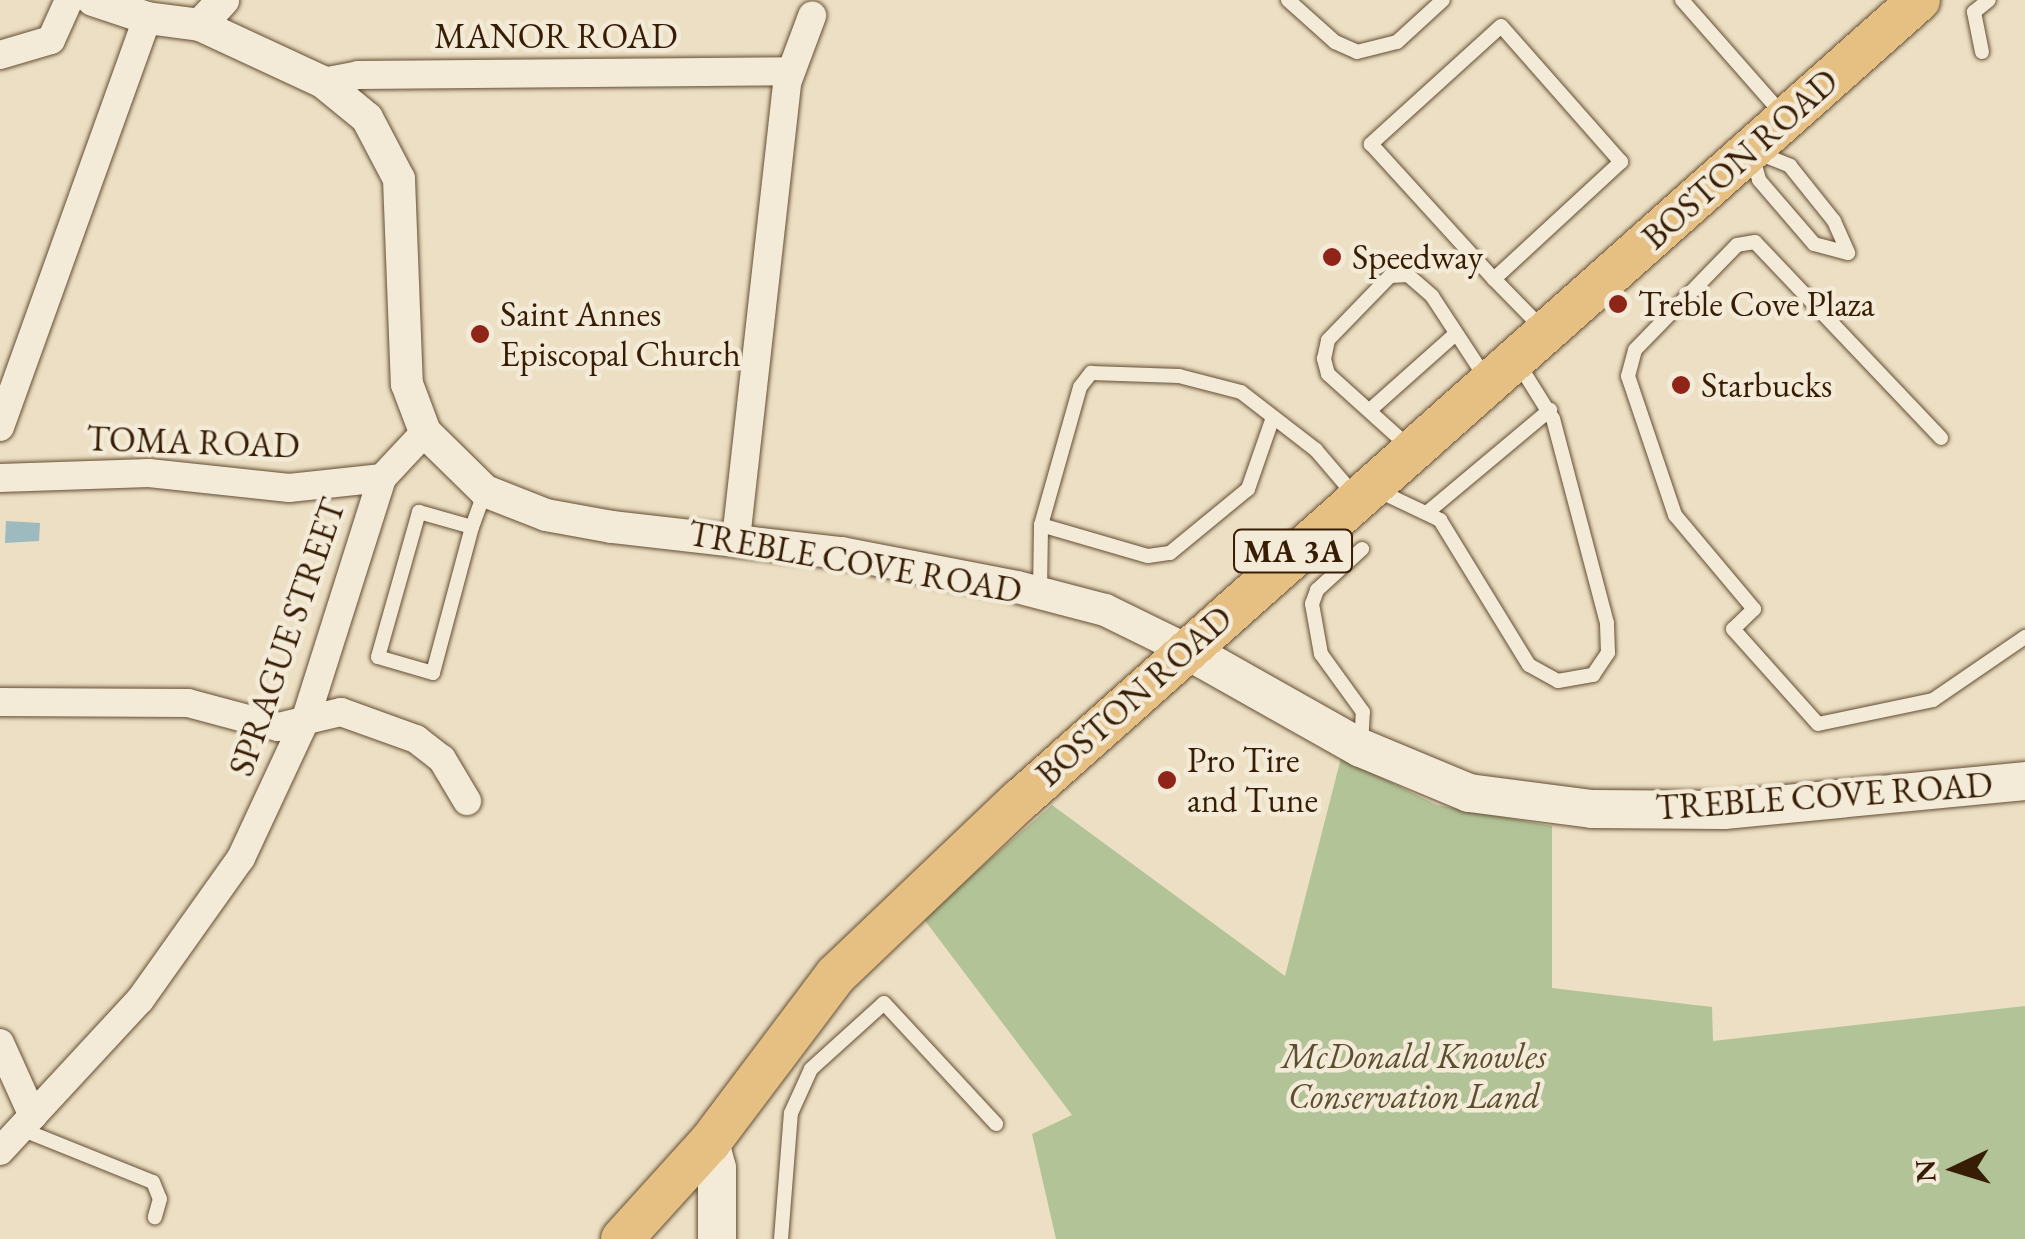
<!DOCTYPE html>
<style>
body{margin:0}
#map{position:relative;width:2025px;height:1239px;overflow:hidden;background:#ecdfc3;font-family:"EB Garamond",serif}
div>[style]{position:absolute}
.green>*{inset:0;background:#b3c398}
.water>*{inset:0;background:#9dbabe}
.roads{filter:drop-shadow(0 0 2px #644e34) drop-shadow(0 0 2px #644e34)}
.service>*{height:14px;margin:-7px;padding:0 7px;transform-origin:7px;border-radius:7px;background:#f3ead8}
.minor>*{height:28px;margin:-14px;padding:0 14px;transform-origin:14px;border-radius:14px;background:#f3ead8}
.tertiary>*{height:32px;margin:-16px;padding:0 16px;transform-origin:16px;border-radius:16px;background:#f3ead8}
.secondary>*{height:38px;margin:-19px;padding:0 19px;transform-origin:19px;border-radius:19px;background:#f3ead8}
.primary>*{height:42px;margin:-21px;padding:0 21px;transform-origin:21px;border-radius:21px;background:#e6c082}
.dots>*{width:28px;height:28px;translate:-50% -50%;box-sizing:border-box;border:5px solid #f3ead8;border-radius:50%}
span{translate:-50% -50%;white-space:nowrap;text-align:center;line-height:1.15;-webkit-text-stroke:9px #f3ead8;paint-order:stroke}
.shield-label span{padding:2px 8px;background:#f3ead8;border:2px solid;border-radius:8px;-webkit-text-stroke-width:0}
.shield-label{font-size:32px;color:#371d04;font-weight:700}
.street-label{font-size:35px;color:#371d04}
.poi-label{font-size:35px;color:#371d04}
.left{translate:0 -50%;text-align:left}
.park-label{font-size:35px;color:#5c4f30;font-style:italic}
.north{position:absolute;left:1905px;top:1119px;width:100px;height:100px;-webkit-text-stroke:8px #f3ead8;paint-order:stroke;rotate:266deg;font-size:28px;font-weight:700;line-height:40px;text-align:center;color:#371d04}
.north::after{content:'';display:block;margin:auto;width:35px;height:45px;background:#371d04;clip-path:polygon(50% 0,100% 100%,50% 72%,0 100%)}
</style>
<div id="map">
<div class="green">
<i style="clip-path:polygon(1341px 758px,1437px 805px,1552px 826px,1552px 988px,1712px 1007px,1713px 1041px,2025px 1006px,2025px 1239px,1056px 1239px,1032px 1134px,1072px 1115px,923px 918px,1052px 805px,1285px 976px)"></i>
</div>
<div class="water">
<i style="clip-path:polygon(6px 521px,40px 523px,39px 541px,5px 543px)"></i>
</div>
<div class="roads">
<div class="service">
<i style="left:1288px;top:0;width:63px;rotate:41.8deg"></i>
<i style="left:1335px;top:42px;width:24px;rotate:24deg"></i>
<i style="left:1357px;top:52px;width:41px;rotate:-14deg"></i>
<i style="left:1397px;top:42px;width:62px;rotate:-42.4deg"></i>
<i style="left:1682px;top:0;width:152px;rotate:48.7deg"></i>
<i style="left:1982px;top:52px;width:41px;rotate:-101.3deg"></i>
<i style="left:1974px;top:12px;width:19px;rotate:-39deg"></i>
<i style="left:1756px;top:152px;width:37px;rotate:22deg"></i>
<i style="left:1790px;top:166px;width:70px;rotate:51.3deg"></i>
<i style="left:1834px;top:221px;width:35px;rotate:66deg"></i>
<i style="left:1752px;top:155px;width:26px;rotate:74deg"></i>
<i style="left:1759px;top:180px;width:84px;rotate:49.3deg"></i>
<i style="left:1814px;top:244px;width:35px;rotate:15deg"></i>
<i style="left:1494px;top:279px;width:173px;rotate:-42.7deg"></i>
<i style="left:1621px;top:162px;width:181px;rotate:-131.4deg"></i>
<i style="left:1501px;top:26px;width:176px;rotate:137.8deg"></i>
<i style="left:1371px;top:144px;width:183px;rotate:47.7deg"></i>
<i style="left:1494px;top:279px;width:69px;rotate:45.6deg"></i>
<i style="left:1370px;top:410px;width:111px;rotate:-41.7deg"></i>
<i style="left:1941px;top:438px;width:270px;rotate:-133.5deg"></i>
<i style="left:1755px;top:242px;width:18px;rotate:171deg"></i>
<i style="left:1737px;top:245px;width:146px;rotate:134.2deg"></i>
<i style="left:1635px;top:350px;width:27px;rotate:105deg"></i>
<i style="left:1628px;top:376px;width:147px;rotate:71.3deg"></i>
<i style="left:1675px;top:515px;width:123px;rotate:50deg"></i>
<i style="left:1754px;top:609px;width:29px;rotate:136deg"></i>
<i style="left:1733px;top:629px;width:127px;rotate:48.2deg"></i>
<i style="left:1818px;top:724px;width:117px;rotate:-11.8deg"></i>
<i style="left:1933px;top:700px;width:112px;rotate:-34.4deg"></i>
<i style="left:1408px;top:446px;width:108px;rotate:-138deg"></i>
<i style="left:1328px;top:374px;width:16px;rotate:-105deg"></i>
<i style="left:1324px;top:359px;width:19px;rotate:-78deg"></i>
<i style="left:1328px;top:340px;width:89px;rotate:-45.9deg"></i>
<i style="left:1390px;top:276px;width:18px;rotate:-3deg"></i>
<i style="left:1408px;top:275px;width:32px;rotate:41deg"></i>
<i style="left:1432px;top:296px;width:100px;rotate:56.8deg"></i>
<i style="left:1379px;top:491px;width:68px;rotate:25.4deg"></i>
<i style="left:1440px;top:520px;width:170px;rotate:58.5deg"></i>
<i style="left:1529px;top:665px;width:33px;rotate:29deg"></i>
<i style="left:1558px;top:681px;width:36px;rotate:-10deg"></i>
<i style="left:1593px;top:675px;width:27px;rotate:-56deg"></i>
<i style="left:1608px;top:653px;width:30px;rotate:-92deg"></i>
<i style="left:1607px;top:623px;width:211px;rotate:-104.8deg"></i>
<i style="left:1553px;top:419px;width:66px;rotate:-122deg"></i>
<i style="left:1429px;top:511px;width:158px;rotate:-39.9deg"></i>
<i style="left:1041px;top:525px;width:111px;rotate:16.2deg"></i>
<i style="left:1148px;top:556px;width:22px;rotate:-8deg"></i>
<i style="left:1170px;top:553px;width:101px;rotate:-39.4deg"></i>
<i style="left:1248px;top:489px;width:73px;rotate:-70.8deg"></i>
<i style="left:472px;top:527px;width:151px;rotate:105deg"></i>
<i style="left:433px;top:673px;width:57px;rotate:-163.8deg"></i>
<i style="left:378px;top:657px;width:151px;rotate:-74.2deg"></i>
<i style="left:419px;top:512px;width:55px;rotate:15.8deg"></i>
<i style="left:472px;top:527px;width:37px;rotate:-70deg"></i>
<i style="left:1040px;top:591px;width:66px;rotate:-89.1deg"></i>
<i style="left:1041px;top:525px;width:143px;rotate:-74.2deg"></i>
<i style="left:1080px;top:387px;width:18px;rotate:-52deg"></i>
<i style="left:1091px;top:373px;width:88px;rotate:2deg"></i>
<i style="left:1179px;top:376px;width:64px;rotate:14.5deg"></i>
<i style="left:1241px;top:392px;width:95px;rotate:37.7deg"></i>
<i style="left:1316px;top:450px;width:62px;rotate:49.6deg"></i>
<i style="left:1361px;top:747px;width:35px;rotate:-87deg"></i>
<i style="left:1363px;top:712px;width:72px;rotate:-125.9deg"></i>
<i style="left:1321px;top:654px;width:51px;rotate:-100.2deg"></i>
<i style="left:1312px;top:604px;width:15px;rotate:-70deg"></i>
<i style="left:1317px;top:590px;width:61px;rotate:-42.3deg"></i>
<i style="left:21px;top:1129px;width:142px;rotate:21.9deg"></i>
<i style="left:153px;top:1182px;width:18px;rotate:68deg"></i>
<i style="left:160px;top:1199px;width:19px;rotate:106deg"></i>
<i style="left:781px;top:1239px;width:126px;rotate:-85.5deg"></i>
<i style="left:791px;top:1113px;width:48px;rotate:-65.6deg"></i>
<i style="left:811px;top:1069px;width:98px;rotate:-42.1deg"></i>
<i style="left:884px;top:1003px;width:165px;rotate:47.2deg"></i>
</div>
<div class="minor">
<i style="left:0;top:55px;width:53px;rotate:-16.4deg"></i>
<i style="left:51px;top:40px;width:44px;rotate:-65.8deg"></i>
<i style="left:323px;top:82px;width:36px;rotate:-11deg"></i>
<i style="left:358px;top:75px;width:433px;rotate:-0.5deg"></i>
<i style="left:0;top:427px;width:435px;rotate:-70.2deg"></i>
<i style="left:0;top:478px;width:149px;rotate:-1.9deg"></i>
<i style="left:149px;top:473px;width:141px;rotate:6.1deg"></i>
<i style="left:289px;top:488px;width:94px;rotate:-6.1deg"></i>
<i style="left:736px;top:539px;width:459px;rotate:-83.6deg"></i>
<i style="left:787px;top:83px;width:72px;rotate:-69.5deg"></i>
<i style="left:0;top:702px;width:188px;rotate:0.3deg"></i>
<i style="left:188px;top:703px;width:93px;rotate:14.9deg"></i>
<i style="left:278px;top:727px;width:65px;rotate:-13.4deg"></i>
<i style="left:341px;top:712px;width:80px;rotate:19.8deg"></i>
<i style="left:416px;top:739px;width:33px;rotate:38deg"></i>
<i style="left:442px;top:759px;width:49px;rotate:59.2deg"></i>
<i style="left:0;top:1043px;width:80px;rotate:65.7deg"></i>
<i style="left:0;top:1151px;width:206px;rotate:-47.2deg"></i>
<i style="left:140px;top:1000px;width:174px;rotate:-54.6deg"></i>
<i style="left:241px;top:858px;width:151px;rotate:-65deg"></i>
<i style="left:305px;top:721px;width:255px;rotate:-72.4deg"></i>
<i style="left:382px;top:478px;width:63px;rotate:-46.9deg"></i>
</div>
<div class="tertiary">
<i style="left:93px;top:0;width:57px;rotate:18.4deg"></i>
<i style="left:147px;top:18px;width:53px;rotate:7.5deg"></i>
<i style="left:200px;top:25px;width:136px;rotate:24.9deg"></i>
<i style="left:323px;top:82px;width:57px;rotate:39.3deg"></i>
<i style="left:367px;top:118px;width:69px;rotate:62.3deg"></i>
<i style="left:399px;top:179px;width:205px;rotate:87.8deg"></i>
<i style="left:407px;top:384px;width:51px;rotate:69.4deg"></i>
<i style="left:425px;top:432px;width:84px;rotate:44.5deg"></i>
<i style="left:485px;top:491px;width:66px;rotate:21.5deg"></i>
<i style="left:546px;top:515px;width:67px;rotate:10.3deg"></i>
<i style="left:612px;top:527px;width:230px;rotate:6.5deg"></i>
<i style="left:841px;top:553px;width:179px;rotate:10.9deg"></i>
<i style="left:1017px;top:587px;width:91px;rotate:14.6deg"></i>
<i style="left:1105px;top:610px;width:89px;rotate:26deg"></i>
<i style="left:200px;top:25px;width:34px;rotate:-47deg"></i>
</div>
<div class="secondary">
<i style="left:1185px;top:649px;width:202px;rotate:29.4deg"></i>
<i style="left:1361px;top:748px;width:117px;rotate:22.6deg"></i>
<i style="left:1469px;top:793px;width:124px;rotate:7.4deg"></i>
<i style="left:1592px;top:809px;width:132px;rotate:0.4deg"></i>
<i style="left:1724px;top:810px;width:302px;rotate:-5.5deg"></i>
<i style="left:710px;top:1142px;width:27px;rotate:75deg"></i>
<i style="left:717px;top:1168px;width:71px;rotate:90deg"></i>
</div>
<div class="primary">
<i style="left:622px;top:1239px;width:131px;rotate:-47.8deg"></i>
<i style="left:710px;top:1142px;width:209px;rotate:-53deg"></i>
<i style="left:836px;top:975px;width:253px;rotate:-43.6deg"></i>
<i style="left:1019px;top:801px;width:1205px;rotate:-41.67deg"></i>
</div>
</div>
<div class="dots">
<i style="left:1332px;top:257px;background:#8f2418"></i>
<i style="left:1618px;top:304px;background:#8f2418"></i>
<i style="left:480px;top:334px;background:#8f2418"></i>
<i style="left:1681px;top:385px;background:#8f2418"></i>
<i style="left:1167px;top:780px;background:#8f2418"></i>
</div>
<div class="shield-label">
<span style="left:1293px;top:551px">MA 3A</span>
</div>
<div class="street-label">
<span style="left:556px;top:36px">MANOR ROAD</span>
<span style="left:1740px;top:159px;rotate:-42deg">BOSTON ROAD</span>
<span style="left:193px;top:442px;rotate:2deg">TOMA ROAD</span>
<span style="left:855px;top:562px;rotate:10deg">TREBLE COVE ROAD</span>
<span style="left:287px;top:637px;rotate:-71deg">SPRAGUE STREET</span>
<span style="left:1134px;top:696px;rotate:-42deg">BOSTON ROAD</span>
<span style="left:1824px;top:796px;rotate:-4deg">TREBLE COVE ROAD</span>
</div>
<div class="poi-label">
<span class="left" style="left:1352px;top:257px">Speedway</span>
<span class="left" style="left:1638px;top:304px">Treble Cove Plaza</span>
<span class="left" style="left:500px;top:334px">Saint Annes<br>Episcopal Church</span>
<span class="left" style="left:1701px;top:385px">Starbucks</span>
<span class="left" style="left:1187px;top:780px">Pro Tire<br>and Tune</span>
</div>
<div class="park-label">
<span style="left:1414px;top:1076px">McDonald Knowles<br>Conservation Land</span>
</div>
<div class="north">N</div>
</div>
